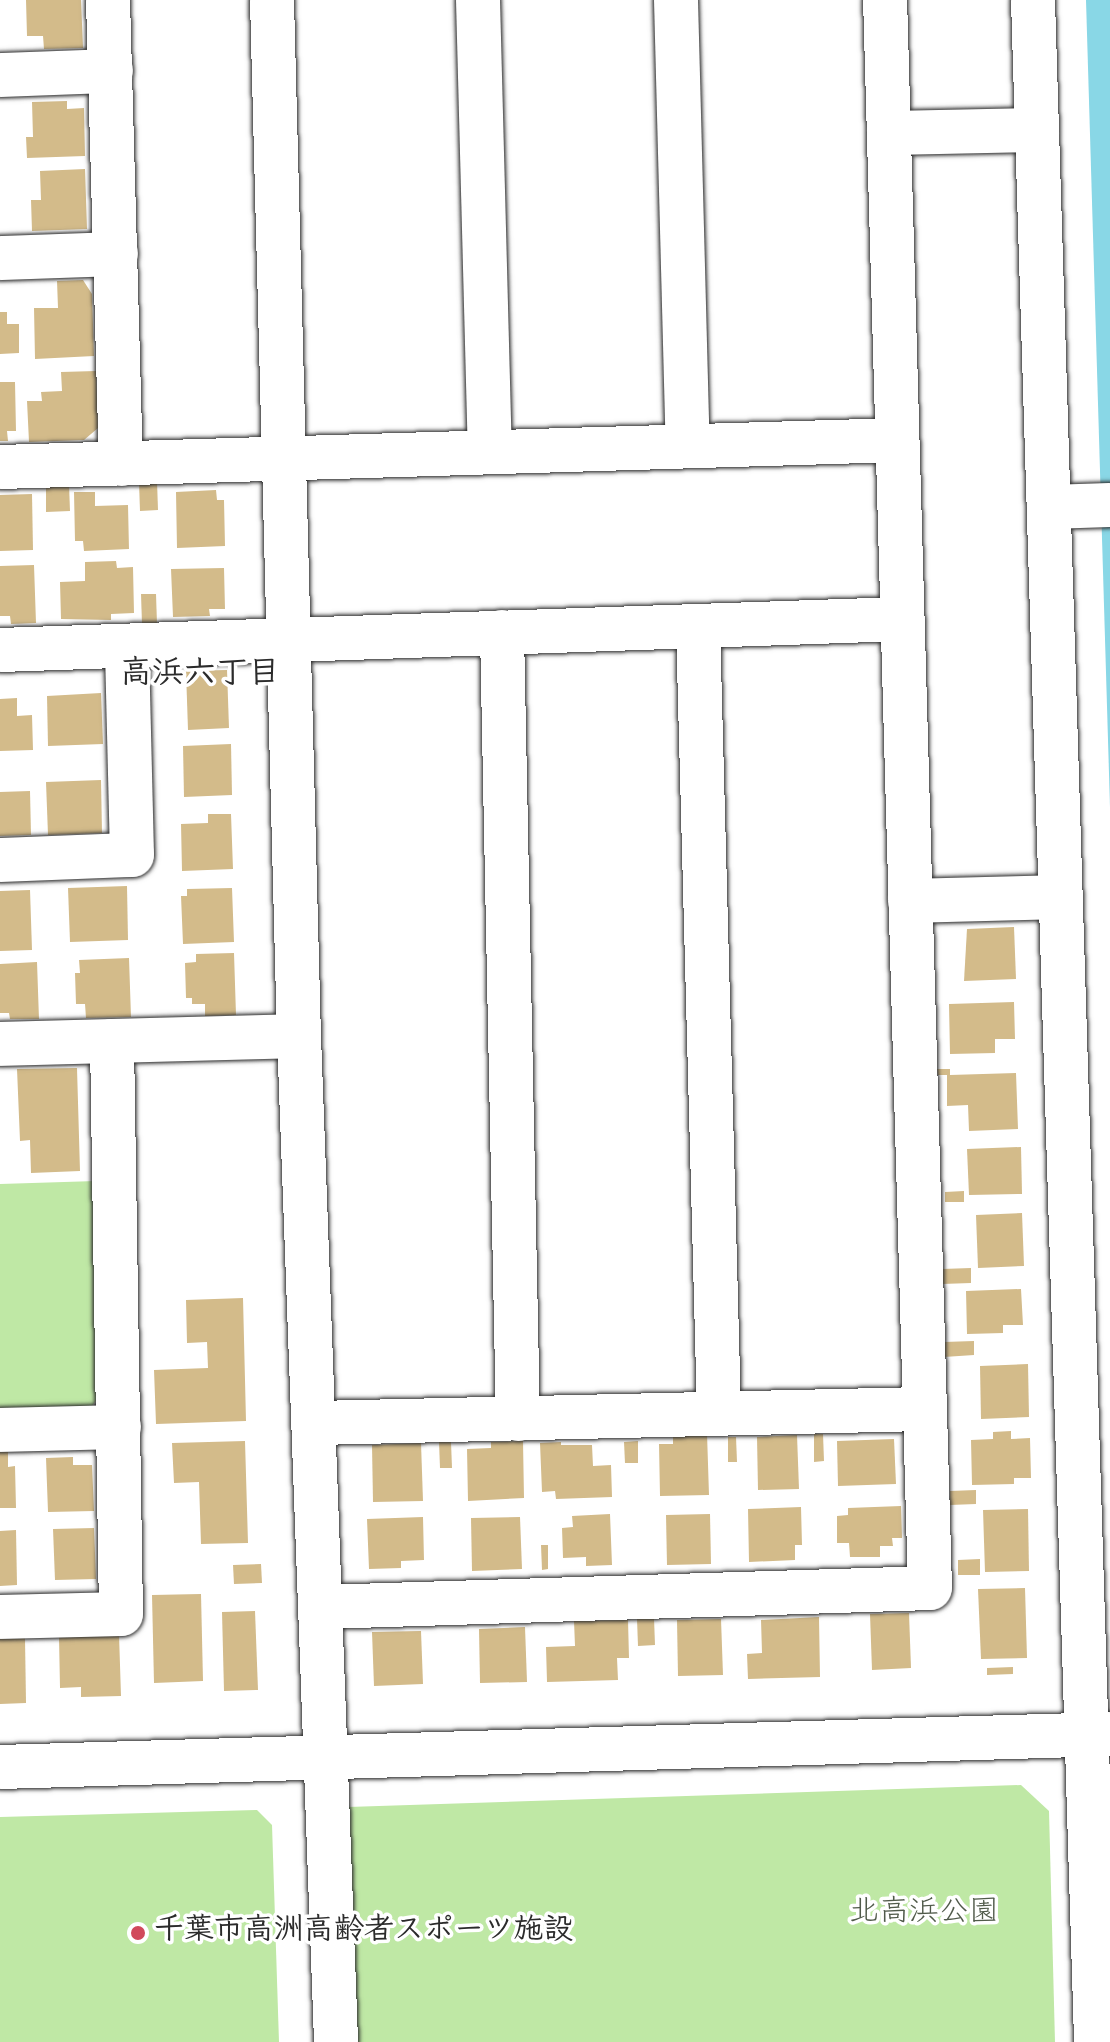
<!DOCTYPE html>
<meta charset="utf-8">
<style>
body{margin:0}
#map{position:relative;width:1110px;height:2042px;overflow:hidden;background:#fff;font-family:"Gochi Hand","Klee One",sans-serif}
div>[style]{position:absolute}
.green>*{inset:0;background:#bfe8a5}
.water>*{inset:0;background:#89d7e6}
.building>*{inset:0;background:#d3bb8a}
.roads{filter:drop-shadow(0 0 2px #2b2b2b) drop-shadow(0 0 2px #2b2b2b)}
.minor>*{height:44px;margin:-22px;padding:0 22px;transform-origin:22px;border-radius:22px;background:#fff}
.dots>*{width:22px;height:22px;translate:-50% -50%;box-sizing:border-box;border:4px solid #fff;border-radius:50%}
span{translate:-50% -50%;white-space:nowrap;text-align:center;line-height:1.15;-webkit-text-stroke:7px #fff;paint-order:stroke}
.park-label{font-size:30px;color:#505a4a}
.poi-label{font-size:30px;color:#2b2b2b;font-weight:700}
.left{translate:0 -50%;text-align:left}
.neighbourhood-label{font-size:32px;color:#2b2b2b;font-weight:700}
</style>
<div id="map">
<div class="green">
<i style="clip-path:polygon(96px 1181px,104px 1390px,92px 1406px,0 1409px,0 1184px)"></i>
<i style="clip-path:polygon(1021px 1785px,1049px 1811px,1055px 2042px,356px 2042px,348px 1807px)"></i>
<i style="clip-path:polygon(257px 1810px,272px 1825px,279px 2042px,0 2042px,0 1817px)"></i>
</div>
<div class="water">
<i style="clip-path:polygon(1086px 0,1110px 0,1110px 807px)"></i>
</div>
<div class="building">
<i style="clip-path:polygon(26px 0,81px 0,83px 48px,44px 49px,43px 36px,27px 36px)"></i>
<i style="clip-path:polygon(67px 101px,67px 109px,84px 108px,85px 156px,27px 158px,26px 137px,33px 137px,32px 102px)"></i>
<i style="clip-path:polygon(85px 169px,87px 229px,32px 231px,31px 200px,41px 200px,40px 171px)"></i>
<i style="clip-path:polygon(83px 280px,92px 294px,94px 356px,35px 359px,34px 308px,58px 308px,57px 281px)"></i>
<i style="clip-path:polygon(0 312px,7px 312px,7px 324px,19px 324px,19px 353px,0 354px)"></i>
<i style="clip-path:polygon(96px 371px,98px 428px,84px 440px,29px 442px,27px 401px,42px 401px,41px 392px,62px 391px,61px 372px)"></i>
<i style="clip-path:polygon(0 382px,15px 382px,16px 431px,7px 431px,8px 441px,0 441px)"></i>
<i style="clip-path:polygon(157px 481px,158px 510px,140px 511px,139px 482px)"></i>
<i style="clip-path:polygon(69px 484px,70px 511px,46px 512px,46px 485px)"></i>
<i style="clip-path:polygon(216px 490px,217px 500px,224px 500px,225px 546px,177px 548px,176px 492px)"></i>
<i style="clip-path:polygon(74px 492px,95px 492px,95px 506px,128px 505px,129px 549px,84px 551px,83px 541px,75px 541px)"></i>
<i style="clip-path:polygon(32px 494px,33px 550px,0 551px,0 495px)"></i>
<i style="clip-path:polygon(116px 561px,117px 568px,133px 567px,134px 613px,111px 614px,111px 620px,61px 619px,60px 582px,85px 581px,85px 562px)"></i>
<i style="clip-path:polygon(34px 565px,36px 623px,11px 624px,10px 616px,0 616px,0 566px)"></i>
<i style="clip-path:polygon(224px 568px,225px 609px,209px 609px,210px 616px,173px 617px,171px 569px)"></i>
<i style="clip-path:polygon(141px 594px,156px 594px,157px 624px,142px 624px)"></i>
<i style="clip-path:polygon(227px 670px,229px 728px,188px 730px,186px 671px)"></i>
<i style="clip-path:polygon(101px 693px,103px 744px,48px 746px,47px 696px)"></i>
<i style="clip-path:polygon(17px 698px,17px 716px,32px 715px,33px 750px,0 751px,0 699px)"></i>
<i style="clip-path:polygon(231px 744px,232px 795px,184px 797px,183px 746px)"></i>
<i style="clip-path:polygon(101px 780px,102px 833px,48px 835px,46px 782px)"></i>
<i style="clip-path:polygon(30px 791px,31px 835px,0 836px,0 792px)"></i>
<i style="clip-path:polygon(208px 814px,231px 814px,233px 869px,182px 871px,181px 824px,208px 823px)"></i>
<i style="clip-path:polygon(127px 886px,128px 940px,70px 942px,68px 888px)"></i>
<i style="clip-path:polygon(232px 888px,234px 942px,183px 944px,181px 896px,187px 896px,187px 889px)"></i>
<i style="clip-path:polygon(30px 890px,32px 950px,0 951px,0 891px)"></i>
<i style="clip-path:polygon(1014px 927px,1016px 979px,964px 981px,967px 929px)"></i>
<i style="clip-path:polygon(234px 953px,236px 1015px,205px 1016px,205px 1004px,192px 1004px,192px 998px,186px 998px,185px 963px,196px 962px,196px 954px)"></i>
<i style="clip-path:polygon(129px 958px,131px 1017px,86px 1018px,85px 1004px,76px 1004px,75px 973px,80px 973px,79px 960px)"></i>
<i style="clip-path:polygon(37px 962px,39px 1019px,10px 1019px,9px 1013px,0 1013px,0 964px)"></i>
<i style="clip-path:polygon(1014px 1002px,1015px 1039px,995px 1039px,995px 1053px,950px 1054px,949px 1004px)"></i>
<i style="clip-path:polygon(77px 1068px,80px 1171px,31px 1173px,30px 1140px,20px 1141px,17px 1069px)"></i>
<i style="clip-path:polygon(937px 1069px,950px 1069px,950px 1075px,1016px 1073px,1018px 1129px,969px 1131px,968px 1105px,947px 1106px,947px 1075px,938px 1075px)"></i>
<i style="clip-path:polygon(1021px 1147px,1022px 1194px,969px 1195px,967px 1149px)"></i>
<i style="clip-path:polygon(964px 1191px,964px 1202px,945px 1202px,945px 1192px)"></i>
<i style="clip-path:polygon(1022px 1213px,1024px 1266px,978px 1268px,976px 1215px)"></i>
<i style="clip-path:polygon(971px 1268px,971px 1283px,942px 1284px,942px 1269px)"></i>
<i style="clip-path:polygon(1021px 1289px,1023px 1325px,1003px 1325px,1003px 1333px,967px 1334px,966px 1291px)"></i>
<i style="clip-path:polygon(243px 1298px,246px 1421px,156px 1424px,154px 1370px,208px 1368px,207px 1342px,187px 1343px,186px 1300px)"></i>
<i style="clip-path:polygon(974px 1341px,974px 1355px,944px 1357px,944px 1342px)"></i>
<i style="clip-path:polygon(1028px 1364px,1029px 1417px,981px 1419px,980px 1366px)"></i>
<i style="clip-path:polygon(1011px 1431px,1011px 1439px,1030px 1438px,1031px 1478px,1014px 1478px,1014px 1484px,972px 1485px,971px 1440px,993px 1439px,993px 1432px)"></i>
<i style="clip-path:polygon(707px 1433px,709px 1495px,660px 1496px,659px 1444px,673px 1444px,673px 1434px)"></i>
<i style="clip-path:polygon(814px 1434px,823px 1434px,824px 1461px,814px 1462px)"></i>
<i style="clip-path:polygon(797px 1435px,799px 1489px,758px 1490px,757px 1437px)"></i>
<i style="clip-path:polygon(728px 1437px,736px 1437px,737px 1462px,728px 1462px)"></i>
<i style="clip-path:polygon(894px 1439px,896px 1484px,838px 1486px,837px 1441px)"></i>
<i style="clip-path:polygon(245px 1441px,248px 1543px,201px 1544px,199px 1482px,174px 1483px,172px 1443px)"></i>
<i style="clip-path:polygon(523px 1441px,524px 1498px,468px 1501px,467px 1449px,491px 1448px,491px 1442px)"></i>
<i style="clip-path:polygon(638px 1441px,638px 1463px,625px 1463px,624px 1442px)"></i>
<i style="clip-path:polygon(439px 1442px,451px 1442px,452px 1468px,440px 1468px)"></i>
<i style="clip-path:polygon(561px 1442px,561px 1445px,592px 1445px,593px 1466px,611px 1465px,612px 1497px,556px 1499px,555px 1491px,542px 1492px,540px 1443px)"></i>
<i style="clip-path:polygon(421px 1443px,423px 1501px,373px 1502px,372px 1445px)"></i>
<i style="clip-path:polygon(0 1452px,8px 1452px,8px 1467px,15px 1466px,16px 1508px,0 1508px)"></i>
<i style="clip-path:polygon(73px 1457px,73px 1465px,92px 1465px,94px 1511px,48px 1512px,46px 1458px)"></i>
<i style="clip-path:polygon(976px 1490px,976px 1504px,950px 1505px,950px 1491px)"></i>
<i style="clip-path:polygon(901px 1506px,902px 1538px,892px 1538px,893px 1546px,880px 1546px,880px 1557px,850px 1557px,849px 1543px,837px 1543px,837px 1516px,848px 1515px,848px 1508px)"></i>
<i style="clip-path:polygon(801px 1507px,802px 1545px,795px 1545px,795px 1560px,749px 1562px,748px 1509px)"></i>
<i style="clip-path:polygon(1028px 1509px,1029px 1571px,985px 1572px,983px 1510px)"></i>
<i style="clip-path:polygon(610px 1514px,612px 1565px,586px 1566px,586px 1557px,563px 1558px,562px 1528px,573px 1527px,572px 1516px)"></i>
<i style="clip-path:polygon(710px 1514px,711px 1564px,667px 1565px,666px 1515px)"></i>
<i style="clip-path:polygon(423px 1517px,424px 1560px,401px 1561px,401px 1568px,369px 1569px,367px 1519px)"></i>
<i style="clip-path:polygon(520px 1517px,522px 1569px,472px 1571px,471px 1518px)"></i>
<i style="clip-path:polygon(94px 1528px,96px 1579px,55px 1580px,53px 1529px)"></i>
<i style="clip-path:polygon(16px 1530px,17px 1585px,0 1586px,0 1531px)"></i>
<i style="clip-path:polygon(541px 1545px,548px 1545px,548px 1569px,542px 1570px)"></i>
<i style="clip-path:polygon(980px 1559px,980px 1575px,958px 1575px,958px 1560px)"></i>
<i style="clip-path:polygon(261px 1564px,262px 1583px,234px 1584px,233px 1565px)"></i>
<i style="clip-path:polygon(1025px 1588px,1027px 1658px,981px 1659px,978px 1589px)"></i>
<i style="clip-path:polygon(201px 1594px,203px 1681px,154px 1683px,152px 1595px)"></i>
<i style="clip-path:polygon(255px 1611px,258px 1690px,224px 1691px,222px 1612px)"></i>
<i style="clip-path:polygon(909px 1613px,911px 1668px,872px 1670px,870px 1614px)"></i>
<i style="clip-path:polygon(819px 1617px,820px 1677px,748px 1679px,747px 1654px,762px 1653px,761px 1620px)"></i>
<i style="clip-path:polygon(654px 1618px,655px 1645px,638px 1646px,637px 1619px)"></i>
<i style="clip-path:polygon(721px 1619px,723px 1675px,678px 1676px,677px 1620px)"></i>
<i style="clip-path:polygon(628px 1620px,629px 1658px,617px 1658px,618px 1680px,547px 1682px,546px 1647px,575px 1646px,574px 1621px)"></i>
<i style="clip-path:polygon(525px 1627px,527px 1682px,480px 1683px,479px 1629px)"></i>
<i style="clip-path:polygon(421px 1631px,423px 1684px,374px 1686px,372px 1632px)"></i>
<i style="clip-path:polygon(119px 1634px,121px 1696px,81px 1697px,81px 1687px,60px 1688px,59px 1637px)"></i>
<i style="clip-path:polygon(25px 1638px,26px 1703px,0 1704px,0 1639px)"></i>
<i style="clip-path:polygon(1013px 1667px,1013px 1674px,987px 1675px,987px 1668px)"></i>
</div>
<div class="roads">
<div class="minor">
<i style="left:108px;top:0;width:464px;rotate:88.4deg"></i>
<i style="left:272px;top:0;width:1036px;rotate:88.51deg"></i>
<i style="left:299px;top:1036px;width:1007px;rotate:87.89deg"></i>
<i style="left:478px;top:0;width:452px;rotate:88.5deg"></i>
<i style="left:676px;top:0;width:446px;rotate:88.5deg"></i>
<i style="left:1033px;top:0;width:2043px;rotate:88.23deg"></i>
<i style="left:0;top:75px;width:111px;rotate:-2.1deg"></i>
<i style="left:889px;top:133px;width:148px;rotate:-1.2deg"></i>
<i style="left:0;top:258px;width:116px;rotate:-2deg"></i>
<i style="left:0;top:467px;width:897px;rotate:-1.72deg"></i>
<i style="left:1049px;top:507px;width:61px;rotate:-1.9deg"></i>
<i style="left:698px;top:626px;width:788px;rotate:88.47deg"></i>
<i style="left:502px;top:632px;width:787px;rotate:88.84deg"></i>
<i style="left:0;top:650px;width:903px;rotate:-1.97deg"></i>
<i style="left:0;top:860px;width:132px;rotate:-2.2deg"></i>
<i style="left:132px;top:855px;width:209px;rotate:-91.4deg"></i>
<i style="left:910px;top:901px;width:151px;rotate:-1.5deg"></i>
<i style="left:0;top:1044px;width:299px;rotate:-1.5deg"></i>
<i style="left:316px;top:1423px;width:608px;rotate:-1.32deg"></i>
<i style="left:0;top:1430px;width:119px;rotate:-1.4deg"></i>
<i style="left:323px;top:1607px;width:607px;rotate:-1.79deg"></i>
<i style="left:930px;top:1588px;width:1589px;rotate:-91.62deg"></i>
<i style="left:0;top:1617px;width:121px;rotate:-1.4deg"></i>
<i style="left:121px;top:1614px;width:573px;rotate:-90.9deg"></i>
<i style="left:0;top:1767px;width:1110px;rotate:-1.7deg"></i>
</div>
</div>
<div class="dots">
<i style="left:138px;top:1933px;background:#d1495b"></i>
</div>
<div class="park-label">
<span style="left:924px;top:1915px">北高浜公園</span>
</div>
<div class="poi-label">
<span class="left" style="left:154px;top:1933px">千葉市高洲高齢者スポーツ施設</span>
</div>
<div class="neighbourhood-label">
<span style="left:200px;top:676px">高浜六丁目</span>
</div>
</div>
